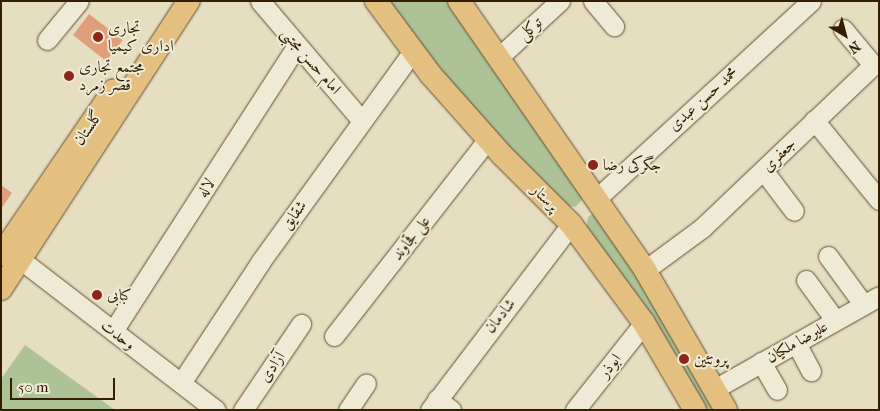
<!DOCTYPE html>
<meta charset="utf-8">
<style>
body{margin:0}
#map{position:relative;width:880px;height:411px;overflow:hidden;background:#e6dec0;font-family:"IM FELL French Canon",Amiri,serif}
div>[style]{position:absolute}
.green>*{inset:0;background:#aec297}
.building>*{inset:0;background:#e09f7b}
.roads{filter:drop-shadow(0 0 1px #604e32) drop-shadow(0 0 1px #604e32)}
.minor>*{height:19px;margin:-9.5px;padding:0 9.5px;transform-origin:9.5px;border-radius:9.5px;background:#efead6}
.major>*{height:22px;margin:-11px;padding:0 11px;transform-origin:11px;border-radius:11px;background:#e3bf80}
.dots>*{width:14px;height:14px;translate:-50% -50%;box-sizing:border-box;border:2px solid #efead6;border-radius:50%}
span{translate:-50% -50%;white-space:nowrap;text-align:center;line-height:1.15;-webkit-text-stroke:4px #efead6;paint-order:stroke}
.poi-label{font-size:16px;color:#341e02}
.left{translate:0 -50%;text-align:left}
.street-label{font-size:16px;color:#341e02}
.frame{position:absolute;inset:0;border:2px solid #341e02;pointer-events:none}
.north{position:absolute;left:820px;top:10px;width:50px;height:50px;-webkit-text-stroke:4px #efead6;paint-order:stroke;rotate:143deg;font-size:14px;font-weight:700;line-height:20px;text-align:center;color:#341e02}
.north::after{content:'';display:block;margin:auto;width:18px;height:22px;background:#341e02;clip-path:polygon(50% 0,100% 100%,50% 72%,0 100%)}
.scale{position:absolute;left:10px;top:378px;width:105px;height:22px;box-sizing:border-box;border:2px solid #341e02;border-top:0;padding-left:6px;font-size:15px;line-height:18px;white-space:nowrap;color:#341e02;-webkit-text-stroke:4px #efead6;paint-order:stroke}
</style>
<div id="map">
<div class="green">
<i style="clip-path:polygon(384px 1px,448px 1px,579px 189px,582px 200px,575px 207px,562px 205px,484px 125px)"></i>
<i style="clip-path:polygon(596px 212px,607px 224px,717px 410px,705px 410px,586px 229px,588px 217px)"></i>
<i style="clip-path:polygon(25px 345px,115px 410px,1px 410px,1px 379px)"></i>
</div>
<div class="building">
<i style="clip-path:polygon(89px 14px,123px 40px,106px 61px,73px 35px)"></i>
<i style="clip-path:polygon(1px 185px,12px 193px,1px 209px)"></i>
</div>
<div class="roads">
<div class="minor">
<i style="left:260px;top:1px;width:157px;rotate:49.6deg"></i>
<i style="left:593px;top:1px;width:33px;rotate:50deg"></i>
<i style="left:47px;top:40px;width:50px;rotate:-50.6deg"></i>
<i style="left:499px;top:57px;width:83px;rotate:-42.6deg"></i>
<i style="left:814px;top:120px;width:103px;rotate:50.9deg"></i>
<i style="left:763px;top:170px;width:51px;rotate:52.9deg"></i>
<i style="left:596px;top:199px;width:292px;rotate:-42.6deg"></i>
<i style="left:828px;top:256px;width:59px;rotate:53.9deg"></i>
<i style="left:21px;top:260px;width:246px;rotate:37.6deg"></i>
<i style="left:645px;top:270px;width:71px;rotate:-36.4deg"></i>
<i style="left:702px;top:228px;width:236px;rotate:-43.6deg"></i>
<i style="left:873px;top:65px;width:47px;rotate:-129.8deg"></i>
<i style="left:806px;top:280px;width:49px;rotate:54.1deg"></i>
<i style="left:113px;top:331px;width:340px;rotate:-57.2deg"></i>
<i style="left:334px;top:336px;width:250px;rotate:-52deg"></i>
<i style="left:796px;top:343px;width:32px;rotate:62deg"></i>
<i style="left:761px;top:362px;width:32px;rotate:60deg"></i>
<i style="left:181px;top:383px;width:146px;rotate:-56.7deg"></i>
<i style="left:261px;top:261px;width:259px;rotate:-54.1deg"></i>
<i style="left:716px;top:388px;width:187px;rotate:-29.4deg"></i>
<i style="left:437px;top:399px;width:18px;rotate:38deg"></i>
<i style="left:243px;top:410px;width:104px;rotate:-56deg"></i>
<i style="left:348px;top:410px;width:32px;rotate:-56deg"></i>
<i style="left:430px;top:410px;width:233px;rotate:-52.8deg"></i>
<i style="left:575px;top:410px;width:111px;rotate:-51.6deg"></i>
</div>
<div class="major">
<i style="left:376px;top:1px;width:92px;rotate:53.4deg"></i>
<i style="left:431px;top:75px;width:107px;rotate:48.4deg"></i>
<i style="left:502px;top:155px;width:98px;rotate:45deg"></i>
<i style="left:571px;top:224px;width:123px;rotate:53.6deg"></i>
<i style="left:644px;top:323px;width:101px;rotate:59.6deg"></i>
<i style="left:459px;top:1px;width:327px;rotate:55.3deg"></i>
<i style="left:645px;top:270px;width:162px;rotate:59.9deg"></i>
<i style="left:1px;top:255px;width:199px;rotate:-55.7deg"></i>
<i style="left:1px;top:289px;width:344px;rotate:-56.9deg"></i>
</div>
</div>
<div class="dots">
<i style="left:98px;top:37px;background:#8f2418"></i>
<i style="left:69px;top:76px;background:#8f2418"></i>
<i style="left:593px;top:165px;background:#8f2418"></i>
<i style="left:97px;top:295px;background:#8f2418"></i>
<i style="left:684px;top:359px;background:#8f2418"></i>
</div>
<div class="poi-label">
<span class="left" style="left:108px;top:37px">تجاری<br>اداری کیمیا</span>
<span class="left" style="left:79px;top:76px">مجتمع تجاری<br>قصر زمرد</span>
<span class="left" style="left:603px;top:165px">جگرکی رضا</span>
<span class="left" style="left:107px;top:295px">کبابی</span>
<span class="left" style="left:694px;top:359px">پروتئین</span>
</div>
<div class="street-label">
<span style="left:530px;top:29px;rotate:-42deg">توکلی</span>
<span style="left:311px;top:61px;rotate:49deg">امام حسن مجتبی</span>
<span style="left:703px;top:99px;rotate:-42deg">محمد حسن عبدی</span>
<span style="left:88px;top:128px;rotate:-56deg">گلستان</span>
<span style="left:779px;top:155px;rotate:-44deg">جعفری</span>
<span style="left:206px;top:188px;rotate:-57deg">لاله</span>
<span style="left:545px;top:198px;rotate:45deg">پرستار</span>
<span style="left:294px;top:215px;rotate:-54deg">شقایق</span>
<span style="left:411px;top:238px;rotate:-52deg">علی قجاوند</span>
<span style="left:500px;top:316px;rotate:-52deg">شادمان</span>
<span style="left:118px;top:335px;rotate:37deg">وحدت</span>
<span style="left:797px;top:342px;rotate:-30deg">علیرضا ملکیان</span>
<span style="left:610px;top:366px;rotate:-52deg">ابوذر</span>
<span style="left:272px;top:367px;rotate:-56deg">آزادی</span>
</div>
<div class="frame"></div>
<div class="north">N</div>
<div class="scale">50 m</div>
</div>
